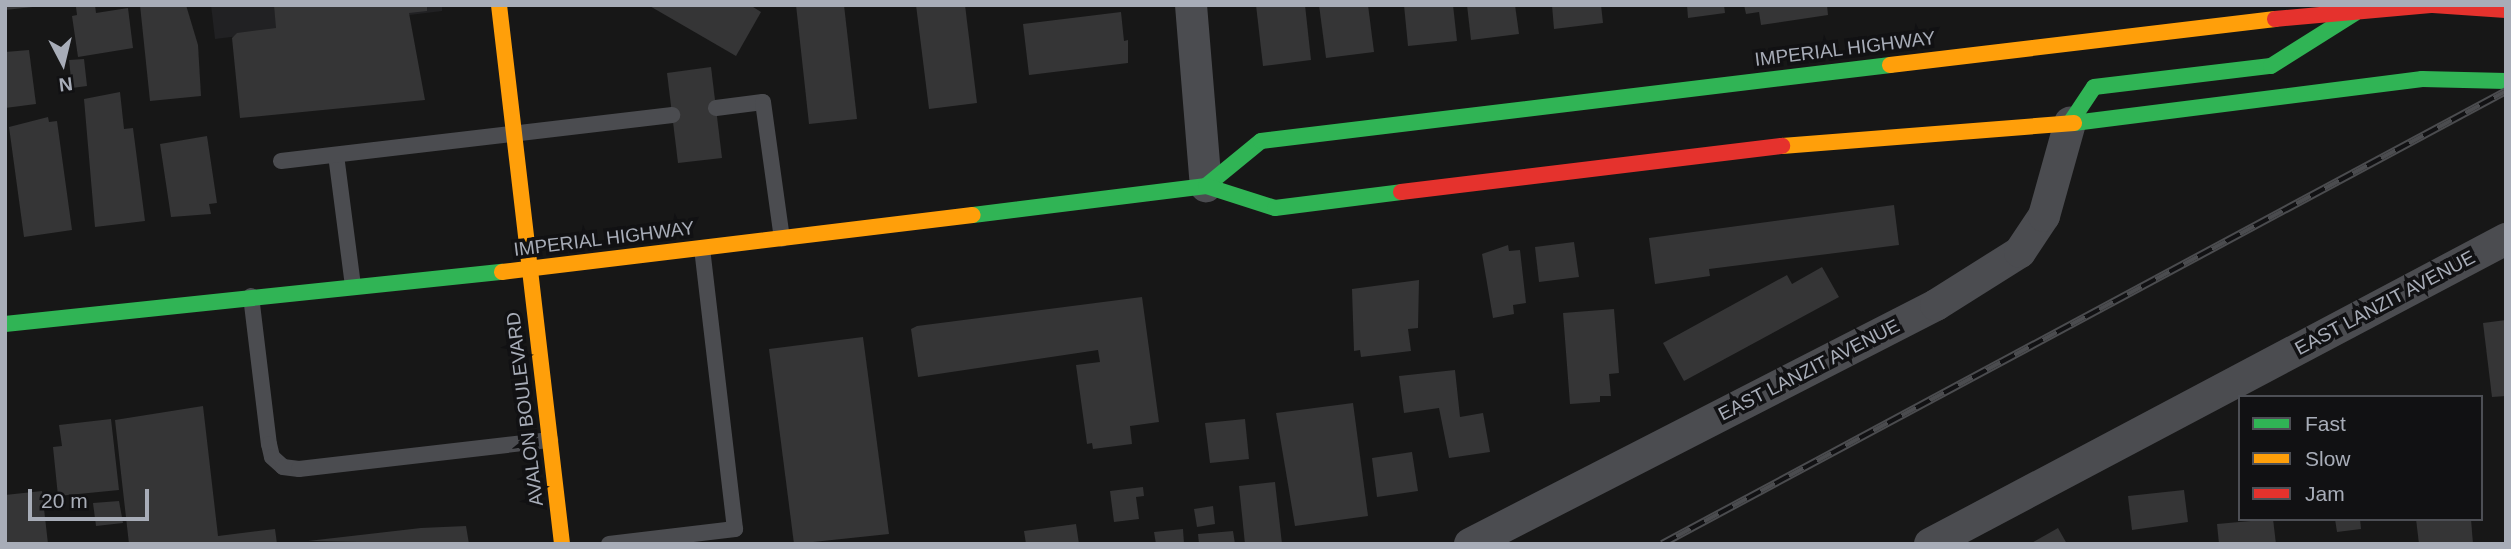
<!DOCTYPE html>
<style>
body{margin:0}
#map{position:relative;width:2511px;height:549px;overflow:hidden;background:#171717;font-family:Arial,sans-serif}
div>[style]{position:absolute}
.built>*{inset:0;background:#212123}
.building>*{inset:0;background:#353536}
.lane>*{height:16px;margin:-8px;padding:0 8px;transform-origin:8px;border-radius:8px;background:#4b4c50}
.street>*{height:32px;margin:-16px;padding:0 16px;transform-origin:16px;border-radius:16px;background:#4b4c50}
.fast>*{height:16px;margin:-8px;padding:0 8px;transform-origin:8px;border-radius:8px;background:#30b455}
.slow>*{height:16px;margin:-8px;padding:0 8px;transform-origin:8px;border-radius:8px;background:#ff9f0a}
.jam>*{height:16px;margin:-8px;padding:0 8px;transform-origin:8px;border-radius:8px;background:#e5322d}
.rail>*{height:8px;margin-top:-4px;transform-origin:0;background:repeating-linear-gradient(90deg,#111113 0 16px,#4b4c4f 0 32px);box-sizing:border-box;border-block:2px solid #4b4c4f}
span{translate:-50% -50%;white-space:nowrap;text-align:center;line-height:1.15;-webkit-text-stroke:7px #111113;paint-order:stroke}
.street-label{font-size:19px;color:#a8adb8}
.frame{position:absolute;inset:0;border:7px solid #a8adb8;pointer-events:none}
.legend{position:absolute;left:2238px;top:395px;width:245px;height:126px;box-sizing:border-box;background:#111113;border:2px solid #4d4f55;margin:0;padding:9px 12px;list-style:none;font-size:21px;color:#a8adb8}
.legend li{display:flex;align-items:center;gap:14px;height:35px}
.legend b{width:35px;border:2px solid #4d4f55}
.north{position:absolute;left:28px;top:28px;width:70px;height:70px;-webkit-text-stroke:5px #111113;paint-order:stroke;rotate:173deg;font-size:19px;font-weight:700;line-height:28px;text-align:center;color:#a8adb8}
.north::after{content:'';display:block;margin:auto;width:24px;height:32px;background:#a8adb8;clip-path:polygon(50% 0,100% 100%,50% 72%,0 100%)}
.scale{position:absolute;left:28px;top:489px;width:121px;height:32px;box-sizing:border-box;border:4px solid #a8adb8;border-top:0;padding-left:9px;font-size:21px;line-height:24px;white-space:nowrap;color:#a8adb8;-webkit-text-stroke:5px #111113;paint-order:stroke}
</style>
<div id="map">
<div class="built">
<i style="clip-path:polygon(211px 5px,442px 5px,442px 11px,215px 39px)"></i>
</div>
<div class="building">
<i style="clip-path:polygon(5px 5px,33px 5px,33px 7px,5px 10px)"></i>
<i style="clip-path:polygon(95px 5px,96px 13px,128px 8px,133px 48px,78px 57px,72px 16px,77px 15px,76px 7px)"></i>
<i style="clip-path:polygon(140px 5px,186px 5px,198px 45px,201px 96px,150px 101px)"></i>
<i style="clip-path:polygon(274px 5px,427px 5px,427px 11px,409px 13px,425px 100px,240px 118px,232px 38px,237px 33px,276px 28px)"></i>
<i style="clip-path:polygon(648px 5px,750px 5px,761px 12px,736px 56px)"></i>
<i style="clip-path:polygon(796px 5px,844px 5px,857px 119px,809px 124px)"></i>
<i style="clip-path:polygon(916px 5px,965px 5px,977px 103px,929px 109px)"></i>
<i style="clip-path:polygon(1256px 5px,1305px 5px,1311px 60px,1263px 66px)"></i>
<i style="clip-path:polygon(1319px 5px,1368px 5px,1374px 52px,1326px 58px)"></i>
<i style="clip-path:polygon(1404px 5px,1453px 5px,1457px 41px,1408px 46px)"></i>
<i style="clip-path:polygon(1467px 5px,1515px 5px,1519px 34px,1471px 40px)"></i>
<i style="clip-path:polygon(1552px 5px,1601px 5px,1603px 23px,1554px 29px)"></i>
<i style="clip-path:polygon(1687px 5px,1724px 5px,1725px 13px,1688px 18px)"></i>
<i style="clip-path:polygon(1744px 5px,1827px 5px,1828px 15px,1761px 25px,1759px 12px,1746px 14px)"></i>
<i style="clip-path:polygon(1121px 12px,1124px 41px,1128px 40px,1128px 63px,1029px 75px,1023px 24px)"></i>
<i style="clip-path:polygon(29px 50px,36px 104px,5px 108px,5px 52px)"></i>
<i style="clip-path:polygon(84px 59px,87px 86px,72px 88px,69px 60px)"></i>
<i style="clip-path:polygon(711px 67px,722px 158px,678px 163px,667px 73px)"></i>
<i style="clip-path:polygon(120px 92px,124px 129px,133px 128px,145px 221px,95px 227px,84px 99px)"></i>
<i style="clip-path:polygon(48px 117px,49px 122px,57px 121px,72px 230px,24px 237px,9px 127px)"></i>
<i style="clip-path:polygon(207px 136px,217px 203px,209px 204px,211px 214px,171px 217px,160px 144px)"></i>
<i style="clip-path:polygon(1894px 205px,1899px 245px,1709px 269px,1710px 276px,1655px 284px,1649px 238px)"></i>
<i style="clip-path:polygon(1574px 242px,1579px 277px,1539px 282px,1535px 247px)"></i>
<i style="clip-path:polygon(1508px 245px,1509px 251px,1520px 250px,1526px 303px,1513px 305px,1514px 314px,1493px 318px,1482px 254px)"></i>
<i style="clip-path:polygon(1822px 267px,1839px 297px,1684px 381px,1663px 343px,1787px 275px,1792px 284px)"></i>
<i style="clip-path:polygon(1419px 280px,1418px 328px,1408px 329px,1411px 351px,1361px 357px,1360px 350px,1354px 351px,1352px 289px)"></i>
<i style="clip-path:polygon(1142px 297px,1159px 422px,1130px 426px,1132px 444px,1093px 449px,1092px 443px,1087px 444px,1076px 365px,1100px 362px,1098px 350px,918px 377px,911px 329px,917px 326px)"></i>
<i style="clip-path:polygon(1614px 309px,1619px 373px,1609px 374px,1611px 396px,1600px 396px,1600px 402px,1570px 404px,1563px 313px)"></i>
<i style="clip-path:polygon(2506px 320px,2506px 396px,2492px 397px,2483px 323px)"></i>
<i style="clip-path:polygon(863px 337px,889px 534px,794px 544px,769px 349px)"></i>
<i style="clip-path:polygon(1455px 370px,1460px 417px,1483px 413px,1490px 452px,1449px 458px,1439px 408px,1404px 413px,1399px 376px)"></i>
<i style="clip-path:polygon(1353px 403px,1368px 516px,1295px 526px,1276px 413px)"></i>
<i style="clip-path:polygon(203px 406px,218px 536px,275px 529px,277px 544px,129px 544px,115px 420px)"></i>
<i style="clip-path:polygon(111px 419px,119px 490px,58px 496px,53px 447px,62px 446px,59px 425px)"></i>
<i style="clip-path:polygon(1245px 419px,1249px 459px,1210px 463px,1205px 423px)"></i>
<i style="clip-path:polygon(1412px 452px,1418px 491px,1377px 497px,1372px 458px)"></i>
<i style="clip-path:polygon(1275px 482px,1282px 544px,1245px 544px,1239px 486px)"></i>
<i style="clip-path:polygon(1143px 487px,1144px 496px,1136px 497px,1139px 519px,1114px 522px,1110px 491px)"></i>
<i style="clip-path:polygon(2184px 490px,2188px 522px,2132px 530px,2128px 496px)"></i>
<i style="clip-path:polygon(42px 491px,48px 544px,5px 544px,5px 495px)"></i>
<i style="clip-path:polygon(119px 501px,123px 523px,96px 526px,93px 503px)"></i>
<i style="clip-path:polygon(1213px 506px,1215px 524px,1197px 527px,1194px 509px)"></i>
<i style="clip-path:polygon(2273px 519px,2276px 544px,2219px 544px,2217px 524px)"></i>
<i style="clip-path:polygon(2335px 519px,2360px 519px,2361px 529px,2337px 532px)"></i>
<i style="clip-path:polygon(2416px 519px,2471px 519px,2473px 544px,2419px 544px)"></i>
<i style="clip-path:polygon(1076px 524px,1079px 544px,1026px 544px,1024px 531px)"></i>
<i style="clip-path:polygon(466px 526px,469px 544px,308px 541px,421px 528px)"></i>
<i style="clip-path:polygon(2058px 528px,2067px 544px,2030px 544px)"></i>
<i style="clip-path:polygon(1183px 529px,1184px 544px,1156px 544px,1154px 532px)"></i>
<i style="clip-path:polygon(1233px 531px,1235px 544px,1199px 544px,1198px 534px)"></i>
</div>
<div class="lane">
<i style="left:716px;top:108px;width:47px;rotate:-7.3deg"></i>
<i style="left:763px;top:102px;width:138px;rotate:82.1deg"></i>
<i style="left:336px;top:155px;width:132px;rotate:82.6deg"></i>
<i style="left:281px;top:161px;width:394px;rotate:-6.7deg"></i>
<i style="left:251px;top:296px;width:149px;rotate:83.1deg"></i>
<i style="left:269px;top:444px;width:13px;rotate:77deg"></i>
<i style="left:272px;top:457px;width:15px;rotate:42deg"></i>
<i style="left:283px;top:467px;width:16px;rotate:7deg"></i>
<i style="left:299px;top:469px;width:253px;rotate:-6.6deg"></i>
<i style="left:609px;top:544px;width:127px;rotate:-6.8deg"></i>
<i style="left:735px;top:529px;width:283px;rotate:-96.7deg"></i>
</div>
<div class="street">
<i style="left:1191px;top:5px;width:182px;rotate:85.3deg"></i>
<i style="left:1470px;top:544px;width:524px;rotate:-27.15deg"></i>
<i style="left:1936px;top:305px;width:99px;rotate:-32.2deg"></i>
<i style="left:2020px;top:252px;width:43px;rotate:-56.3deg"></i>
<i style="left:2044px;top:216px;width:97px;rotate:-74.4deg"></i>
<i style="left:1930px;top:544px;width:652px;rotate:-27.9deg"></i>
</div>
<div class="fast">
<i style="left:2070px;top:123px;width:43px;rotate:-56.3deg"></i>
<i style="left:2094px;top:87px;width:178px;rotate:-6.8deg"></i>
<i style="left:2271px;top:66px;width:99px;rotate:-32.2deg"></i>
<i style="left:2074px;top:123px;width:351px;rotate:-7.2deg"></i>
<i style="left:2422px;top:79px;width:84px;rotate:1.4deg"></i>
<i style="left:1206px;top:186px;width:71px;rotate:-39.3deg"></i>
<i style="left:1261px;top:141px;width:634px;rotate:-6.89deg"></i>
<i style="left:973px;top:215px;width:235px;rotate:-7.1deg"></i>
<i style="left:1206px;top:186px;width:72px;rotate:17.7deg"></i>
<i style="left:1275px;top:208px;width:127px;rotate:-7.2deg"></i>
<i style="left:5px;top:324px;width:500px;rotate:-6deg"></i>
</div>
<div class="slow">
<i style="left:499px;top:5px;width:543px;rotate:83.33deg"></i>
<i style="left:1890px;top:65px;width:388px;rotate:-6.8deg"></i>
<i style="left:1782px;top:146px;width:293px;rotate:-4.5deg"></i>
<i style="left:502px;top:272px;width:474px;rotate:-6.9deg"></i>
</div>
<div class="jam">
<i style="left:2275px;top:19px;width:159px;rotate:-5.1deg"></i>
<i style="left:2433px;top:5px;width:73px;rotate:3.9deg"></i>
<i style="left:1401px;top:192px;width:384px;rotate:-6.9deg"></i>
</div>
<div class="rail">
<i style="left:1662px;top:544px;width:958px;rotate:-28.22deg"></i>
</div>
<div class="street-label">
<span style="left:1845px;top:49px;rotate:-7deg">IMPERIAL HIGHWAY</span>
<span style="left:604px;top:239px;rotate:-7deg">IMPERIAL HIGHWAY</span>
<span style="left:2385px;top:303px;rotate:-28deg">EAST LANZIT AVENUE</span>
<span style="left:1809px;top:370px;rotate:-27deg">EAST LANZIT AVENUE</span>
<span style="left:525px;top:409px;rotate:-97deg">AVALON BOULEVARD</span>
</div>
<div class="frame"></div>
<ul class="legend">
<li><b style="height:9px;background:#30b455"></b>Fast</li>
<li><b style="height:9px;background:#ff9f0a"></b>Slow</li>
<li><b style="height:9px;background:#e5322d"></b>Jam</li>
</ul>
<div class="north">N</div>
<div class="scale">20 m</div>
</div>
